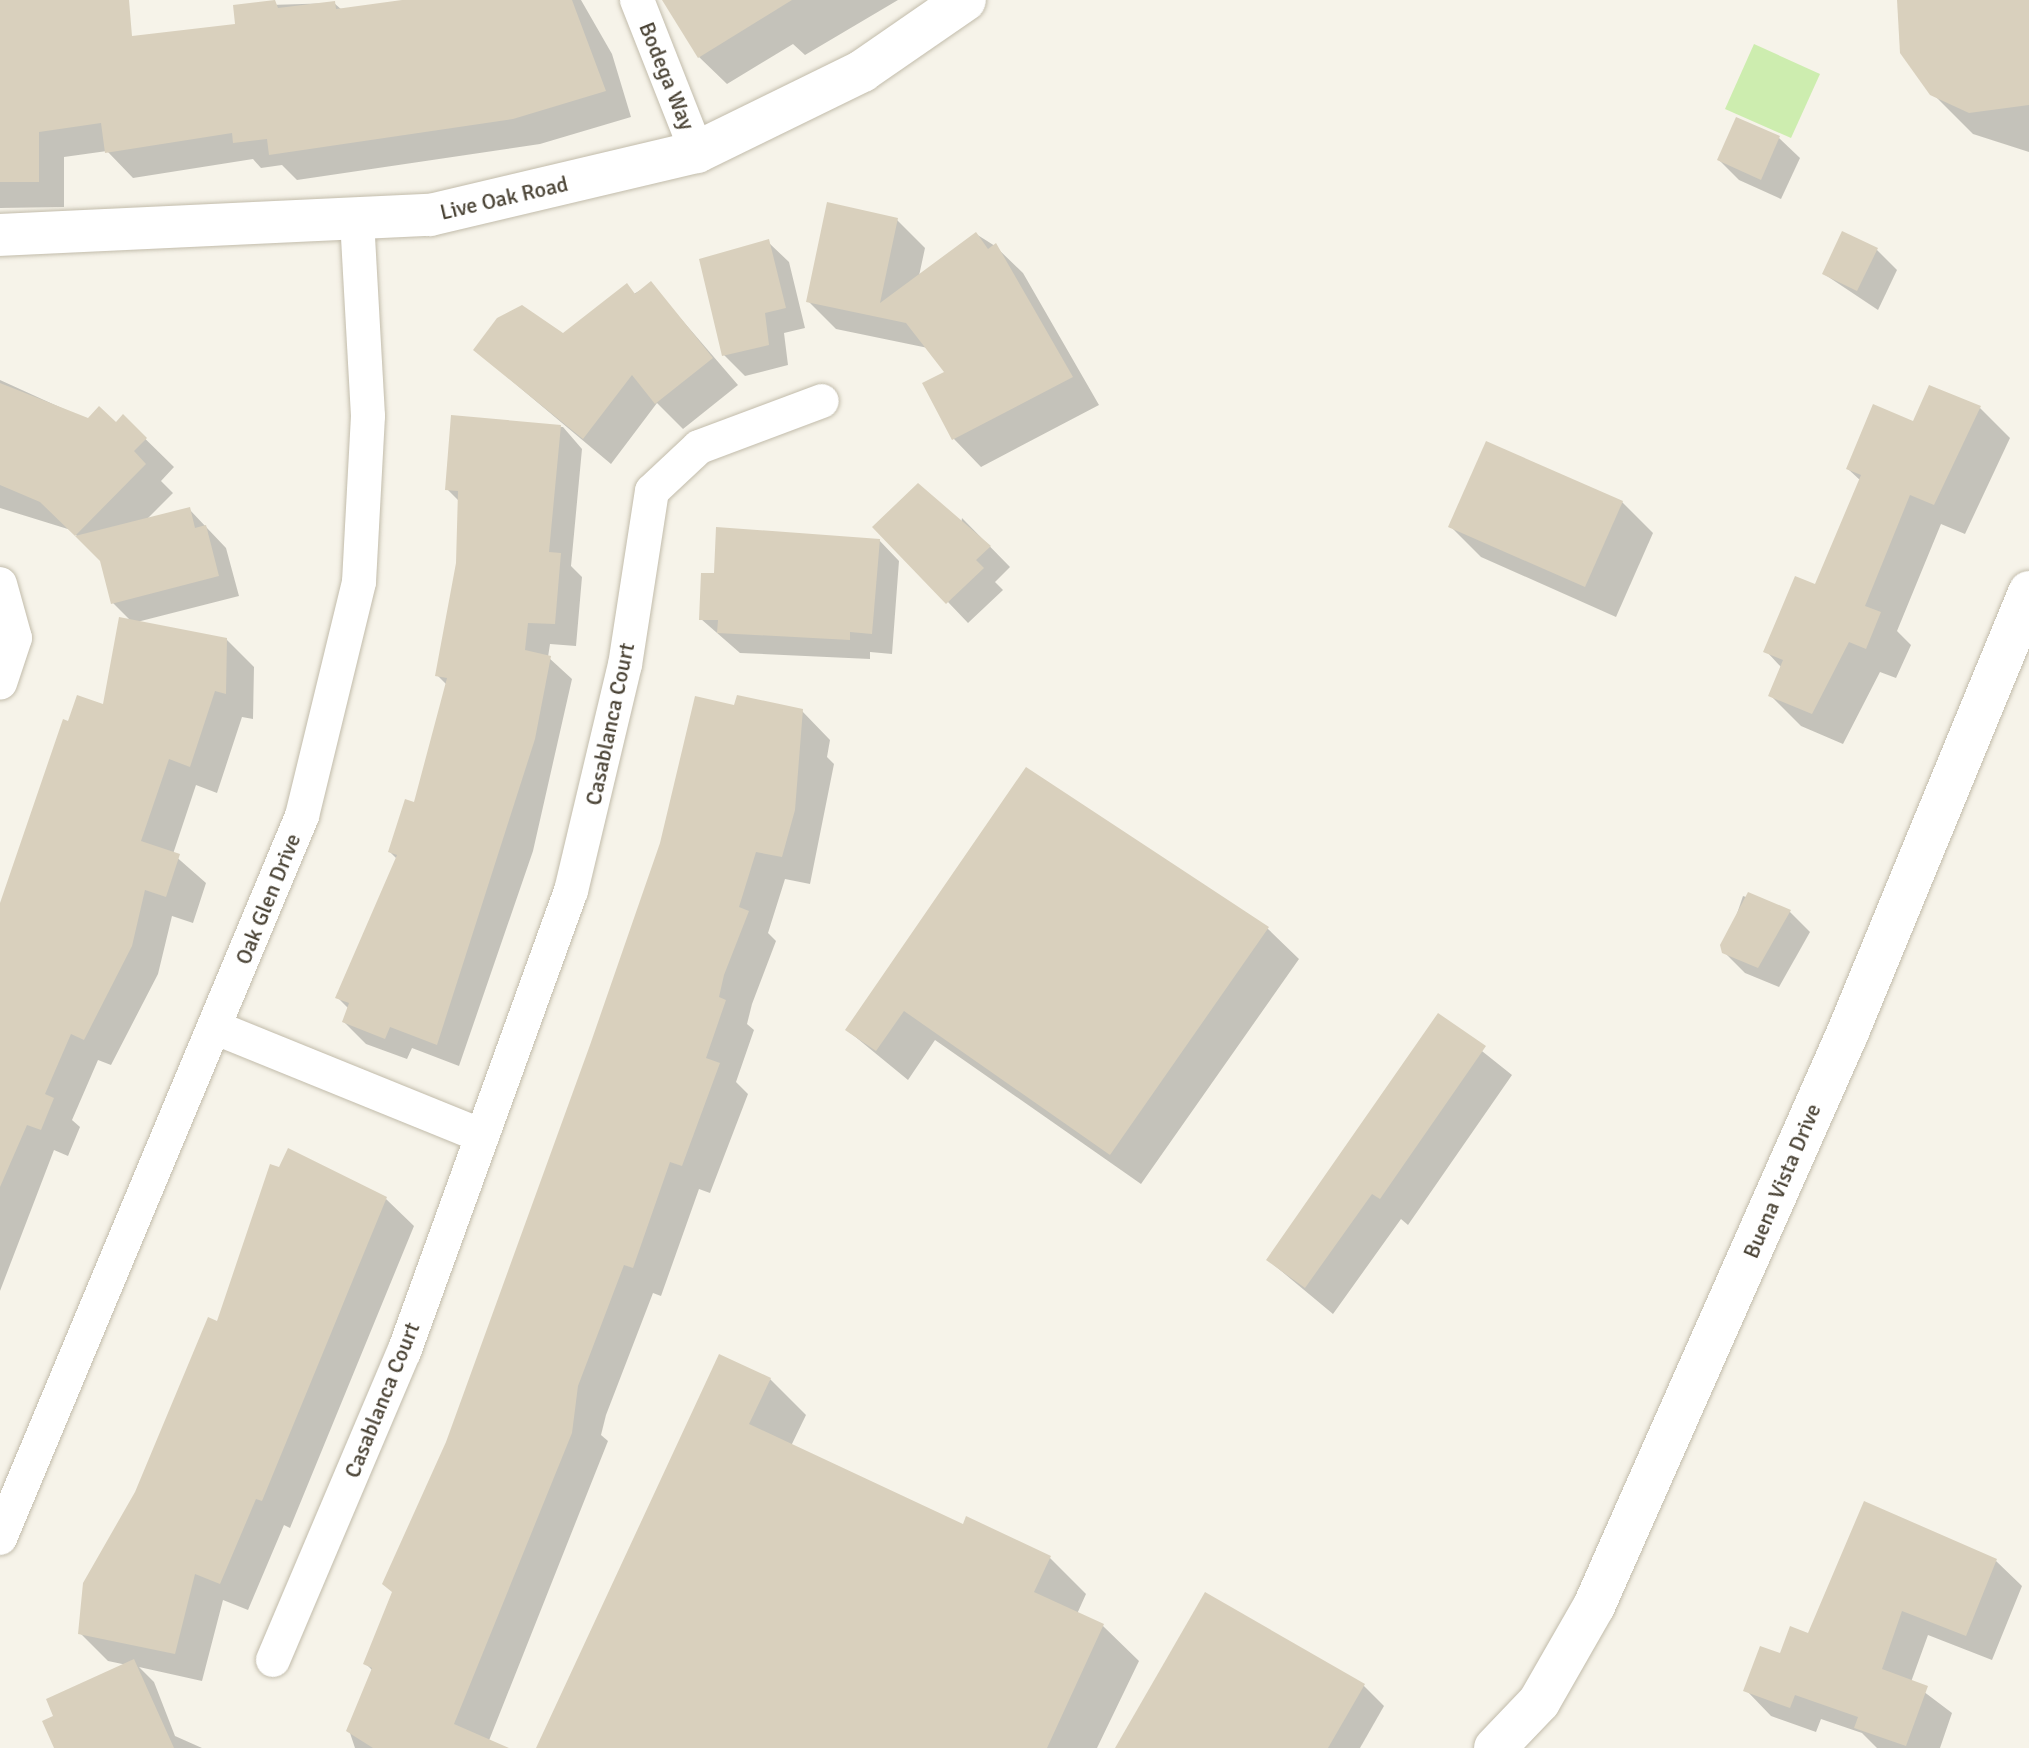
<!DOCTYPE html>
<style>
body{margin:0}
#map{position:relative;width:2029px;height:1748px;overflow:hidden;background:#f6f3e9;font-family:Signika,sans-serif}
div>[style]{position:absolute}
.green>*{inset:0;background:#cdedaf}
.shadow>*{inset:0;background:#0003}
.building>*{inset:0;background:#d9d0bd}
.roads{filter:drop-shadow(0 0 2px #c2bcab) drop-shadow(0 0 2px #c2bcab)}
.minor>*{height:34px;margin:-17px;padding:0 17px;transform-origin:17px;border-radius:17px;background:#fff}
.tertiary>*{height:42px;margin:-21px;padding:0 21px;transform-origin:21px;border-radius:21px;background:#fff}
span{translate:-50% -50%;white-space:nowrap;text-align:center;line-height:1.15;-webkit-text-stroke:6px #fff;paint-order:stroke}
.street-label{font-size:22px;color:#4b4436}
</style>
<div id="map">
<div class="green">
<i style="clip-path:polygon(1754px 44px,1820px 74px,1791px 138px,1725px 109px)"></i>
</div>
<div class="shadow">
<i style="clip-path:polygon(0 0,50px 0,130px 38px,237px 26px,235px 6px,334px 3px,342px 10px,417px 0,581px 0,612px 54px,631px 117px,540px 144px,297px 180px,282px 165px,261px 168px,253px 159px,133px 178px,107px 151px,64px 157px,64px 207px,0 208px)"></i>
<i style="clip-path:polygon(666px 0,898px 0,805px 55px,793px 44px,727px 84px,699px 57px)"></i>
<i style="clip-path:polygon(1901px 0,2029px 0,2029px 152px,1973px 134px,1932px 93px,1902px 52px)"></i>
<i style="clip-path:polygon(1737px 119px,1779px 138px,1800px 158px,1781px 199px,1739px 180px,1719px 160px)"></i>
<i style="clip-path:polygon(897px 220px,925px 248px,919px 276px,976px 234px,995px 246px,1023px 273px,1099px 405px,981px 467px,954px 439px,925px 384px,947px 373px,928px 348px,836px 329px,808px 301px)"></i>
<i style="clip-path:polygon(768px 242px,789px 262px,805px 328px,784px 333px,788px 365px,745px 376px,724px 355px)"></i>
<i style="clip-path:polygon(1876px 249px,1897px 270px,1878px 310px,1824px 274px)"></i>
<i style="clip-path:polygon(651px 284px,738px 385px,683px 429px,657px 403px,611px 464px,475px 350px,563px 335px)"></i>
<i style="clip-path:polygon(0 380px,88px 420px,116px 424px,123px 417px,174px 467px,161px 481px,173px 493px,146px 520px,189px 509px,226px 548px,239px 596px,137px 622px,226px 639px,254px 667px,253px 719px,242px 717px,217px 793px,196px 785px,173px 854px,206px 883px,193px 923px,172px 916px,158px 974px,111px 1065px,98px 1060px,72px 1120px,80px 1127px,68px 1156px,54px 1150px,0 1291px,0 907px,104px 706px,131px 621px,112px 602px,102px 561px,71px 530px,0 508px)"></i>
<i style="clip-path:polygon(1980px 408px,2010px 438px,1965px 534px,1941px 524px,1897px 631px,1911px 645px,1896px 678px,1880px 672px,1843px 744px,1801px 726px,1770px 695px,1782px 668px,1766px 651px,1816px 587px,1861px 481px,1848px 469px,1914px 424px)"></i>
<i style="clip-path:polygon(453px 417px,563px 427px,582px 449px,571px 566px,582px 577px,576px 646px,550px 644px,548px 657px,572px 679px,533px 851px,459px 1066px,412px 1048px,407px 1059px,366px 1044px,344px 1022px,349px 1009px,338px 998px,397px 859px,390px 852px,415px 805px,447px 685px,437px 675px,458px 563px,460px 502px,447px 489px)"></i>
<i style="clip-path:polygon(1622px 502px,1653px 533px,1616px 617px,1481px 557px,1450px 526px)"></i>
<i style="clip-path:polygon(962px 518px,1010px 567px,995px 582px,1003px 590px,968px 623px,948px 602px)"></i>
<i style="clip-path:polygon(879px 540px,899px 561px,892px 654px,870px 652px,870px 659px,740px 653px,701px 619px,716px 575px)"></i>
<i style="clip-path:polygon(736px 707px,802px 711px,830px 740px,827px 757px,834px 764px,810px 884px,785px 879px,768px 933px,776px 941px,752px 1004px,747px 1024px,754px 1030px,736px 1082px,748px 1094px,710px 1193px,699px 1189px,661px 1296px,653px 1293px,606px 1415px,601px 1435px,608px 1441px,486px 1748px,355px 1748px,349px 1730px,373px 1671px,365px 1663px)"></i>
<i style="clip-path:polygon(1026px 769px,1268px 929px,1299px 959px,1141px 1184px,935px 1040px,908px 1080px,847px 1030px)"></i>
<i style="clip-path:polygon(1743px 896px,1790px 912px,1810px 932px,1779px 987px,1745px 973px,1724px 952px)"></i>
<i style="clip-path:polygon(1438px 1016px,1512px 1075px,1408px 1225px,1401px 1219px,1333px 1314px,1268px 1260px)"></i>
<i style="clip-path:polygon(386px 1199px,414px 1226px,290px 1528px,284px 1525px,248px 1610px,223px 1600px,202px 1681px,139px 1667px,154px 1682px,175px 1736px,202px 1748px,56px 1748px,127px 1665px,108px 1661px,80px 1633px,218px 1323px)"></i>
<i style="clip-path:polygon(770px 1379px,806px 1415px,791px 1446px,964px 1527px,1050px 1558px,1086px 1594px,1077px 1614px,1103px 1626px,1139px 1661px,1097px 1748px,538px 1748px)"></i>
<i style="clip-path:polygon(1996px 1561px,2022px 1586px,1992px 1660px,1928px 1635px,1911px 1682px,1952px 1713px,1940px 1748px,1877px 1748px,1862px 1733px,1821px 1719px,1816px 1732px,1771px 1716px,1746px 1690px,1810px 1635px)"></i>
<i style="clip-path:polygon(1205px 1594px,1364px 1686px,1384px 1706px,1360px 1748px,1130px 1748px)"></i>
</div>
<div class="building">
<i style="clip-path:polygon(0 0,129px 0,132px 36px,235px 24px,233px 5px,275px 0,278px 8px,335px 1px,336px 9px,402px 0,572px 0,606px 91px,513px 119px,269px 155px,267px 139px,233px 143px,232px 133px,105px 153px,101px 123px,39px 132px,39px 182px,0 182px)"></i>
<i style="clip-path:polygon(662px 0,792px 0,698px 58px)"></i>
<i style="clip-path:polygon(1897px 0,2029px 0,2029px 105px,1969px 113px,1930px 95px,1900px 53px)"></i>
<i style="clip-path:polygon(1736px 117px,1780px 136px,1761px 180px,1717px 160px)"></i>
<i style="clip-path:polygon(827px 202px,898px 218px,880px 303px,976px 232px,988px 249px,996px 243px,1073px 377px,952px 440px,922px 383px,944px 372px,906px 323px,806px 302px)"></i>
<i style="clip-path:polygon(1842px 231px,1878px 248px,1857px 291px,1822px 274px)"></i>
<i style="clip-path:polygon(769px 239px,786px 308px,765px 313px,769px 345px,722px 356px,699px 259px)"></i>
<i style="clip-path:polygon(651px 281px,713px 358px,655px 404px,632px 375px,583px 439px,473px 350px,497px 318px,522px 305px,563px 333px,627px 283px,635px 294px)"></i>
<i style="clip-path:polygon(0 383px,88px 418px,99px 406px,116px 422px,123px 414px,147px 438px,134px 451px,146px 464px,75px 536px,40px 502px,0 485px)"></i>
<i style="clip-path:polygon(1929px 385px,1981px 406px,1934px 505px,1910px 495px,1865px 606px,1881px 612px,1866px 649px,1849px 642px,1812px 714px,1768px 696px,1783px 660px,1763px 652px,1795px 576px,1815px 584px,1861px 475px,1846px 469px,1873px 404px,1913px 421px)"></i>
<i style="clip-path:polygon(451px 415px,561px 425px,549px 552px,561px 553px,555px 624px,528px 623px,525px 650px,551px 656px,535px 739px,437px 1045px,390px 1027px,385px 1039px,342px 1022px,349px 1003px,335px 998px,397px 855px,388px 852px,405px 799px,414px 802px,447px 678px,435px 676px,456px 563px,458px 491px,445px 490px)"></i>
<i style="clip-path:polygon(1486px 441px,1623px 501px,1585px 587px,1448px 527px)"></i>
<i style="clip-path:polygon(918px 483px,991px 546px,976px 560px,984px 568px,946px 604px,872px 527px)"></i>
<i style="clip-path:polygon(190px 507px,195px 528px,206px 525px,219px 576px,111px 604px,100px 561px,75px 536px)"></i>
<i style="clip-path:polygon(716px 527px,880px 539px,872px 634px,850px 632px,850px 640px,717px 633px,718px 620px,699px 620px,701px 573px,714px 573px)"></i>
<i style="clip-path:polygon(119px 617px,227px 638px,226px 694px,215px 691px,190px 767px,169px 759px,141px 841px,180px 854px,166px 897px,145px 890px,132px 946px,84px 1040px,71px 1034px,45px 1094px,54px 1098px,41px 1130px,27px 1125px,0 1187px,0 903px,63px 719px,68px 721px,77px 695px,103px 704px)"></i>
<i style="clip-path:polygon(737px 695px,803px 709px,795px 810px,782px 857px,756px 852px,739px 907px,749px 911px,724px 975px,719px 997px,726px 1000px,706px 1058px,720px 1063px,682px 1166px,670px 1162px,633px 1268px,624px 1265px,578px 1386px,572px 1433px,454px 1724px,509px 1748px,373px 1748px,346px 1731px,372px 1668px,363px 1664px,392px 1592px,382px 1584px,446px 1442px,590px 1045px,660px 843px,695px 696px,734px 705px)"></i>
<i style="clip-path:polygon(1026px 767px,1269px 927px,1110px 1155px,904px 1011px,876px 1051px,845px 1030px)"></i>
<i style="clip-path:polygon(1748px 892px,1791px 910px,1758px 968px,1722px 953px,1720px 945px)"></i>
<i style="clip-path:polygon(1438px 1013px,1486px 1046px,1380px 1199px,1372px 1194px,1305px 1288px,1266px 1260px)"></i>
<i style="clip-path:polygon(288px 1148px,387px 1197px,262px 1501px,256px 1499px,220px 1584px,195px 1574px,175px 1654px,78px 1634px,83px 1583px,135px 1492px,208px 1317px,217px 1321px,270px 1164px,279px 1167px)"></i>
<i style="clip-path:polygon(719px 1354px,771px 1378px,749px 1424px,963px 1524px,966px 1516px,1051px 1556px,1034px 1592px,1104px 1624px,1047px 1748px,536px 1748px)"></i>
<i style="clip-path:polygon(1864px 1501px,1997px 1559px,1966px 1636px,1902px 1611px,1882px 1669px,1928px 1686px,1906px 1746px,1854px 1728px,1858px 1717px,1795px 1695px,1790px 1708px,1743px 1691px,1760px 1646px,1780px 1653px,1790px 1626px,1808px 1633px)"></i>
<i style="clip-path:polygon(1205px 1592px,1365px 1684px,1328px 1748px,1115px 1748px)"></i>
<i style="clip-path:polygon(134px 1659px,174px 1748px,54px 1748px,42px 1721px,53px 1716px,46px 1699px)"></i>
</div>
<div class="roads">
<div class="minor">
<i style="left:637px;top:0;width:163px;rotate:68.5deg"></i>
<i style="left:0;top:584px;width:56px;rotate:74.5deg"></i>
<i style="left:15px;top:638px;width:47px;rotate:108.4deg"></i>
<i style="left:216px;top:1028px;width:287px;rotate:22.1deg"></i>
<i style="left:0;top:1538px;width:783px;rotate:-67.3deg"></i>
<i style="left:302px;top:816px;width:241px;rotate:-76.3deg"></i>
<i style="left:359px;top:582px;width:166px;rotate:-86.9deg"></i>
<i style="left:368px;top:416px;width:195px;rotate:-93.2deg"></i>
<i style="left:273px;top:1660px;width:335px;rotate:-67deg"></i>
<i style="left:404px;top:1352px;width:490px;rotate:-70.1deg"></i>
<i style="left:571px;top:891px;width:232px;rotate:-76.6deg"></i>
<i style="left:625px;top:665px;width:176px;rotate:-81.2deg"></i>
<i style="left:652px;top:491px;width:64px;rotate:-43.1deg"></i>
<i style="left:699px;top:447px;width:131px;rotate:-20.5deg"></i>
</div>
<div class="tertiary">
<i style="left:0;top:235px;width:430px;rotate:-2.7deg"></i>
<i style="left:430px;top:215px;width:274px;rotate:-13.3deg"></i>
<i style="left:697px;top:152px;width:184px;rotate:-26.1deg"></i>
<i style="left:862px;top:71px;width:125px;rotate:-34.6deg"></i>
<i style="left:1495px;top:1748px;width:64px;rotate:-46.3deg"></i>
<i style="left:1539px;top:1702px;width:111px;rotate:-60.2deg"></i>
<i style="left:1594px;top:1606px;width:628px;rotate:-66.13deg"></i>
<i style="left:1848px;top:1032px;width:476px;rotate:-67.6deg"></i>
</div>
</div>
<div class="street-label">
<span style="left:667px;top:76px;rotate:68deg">Bodega Way</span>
<span style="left:504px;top:198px;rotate:-13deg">Live Oak Road</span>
<span style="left:610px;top:724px;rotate:-78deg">Casablanca Court</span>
<span style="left:268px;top:899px;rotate:-68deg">Oak Glen Drive</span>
<span style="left:1782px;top:1181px;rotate:-67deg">Buena Vista Drive</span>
<span style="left:382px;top:1400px;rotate:-68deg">Casablanca Court</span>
</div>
</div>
